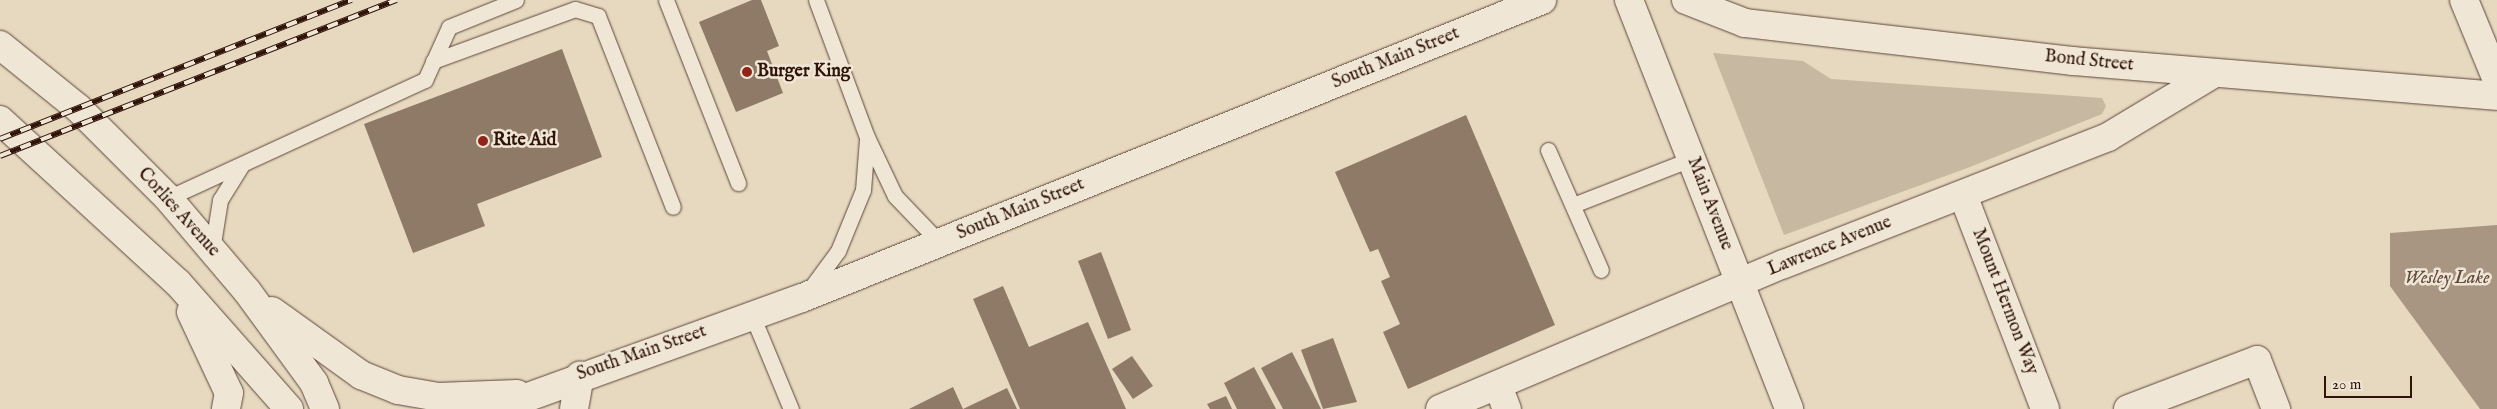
<!DOCTYPE html>
<style>
body{margin:0}
#map{position:relative;width:2497px;height:409px;overflow:hidden;background:#e6d9c0;font-family:"IM FELL English",serif}
div>[style]{position:absolute}
.green>*{inset:0;background:#c7b8a1}
.water>*{inset:0;background:#a89682}
.building>*{inset:0;background:#8f7a68}
.roads{filter:drop-shadow(0 0 1px #5e4537) drop-shadow(0 0 1px #5e4537)}
.service>*{height:15px;margin:-7.5px;padding:0 7.5px;transform-origin:7.5px;border-radius:7.5px;background:#efe6d6}
.minor>*{height:28px;margin:-14px;padding:0 14px;transform-origin:14px;border-radius:14px;background:#efe6d6}
.secondary>*{height:28px;margin:-14px;padding:0 14px;transform-origin:14px;border-radius:14px;background:#efe6d6}
.rail>*{height:5.5px;margin-top:-2.75px;transform-origin:0;background:repeating-linear-gradient(90deg,#efe6d6 0 11px,#311409 0 22px);box-sizing:border-box;border-block:1px solid #311409}
.dots>*{width:14px;height:14px;translate:-50% -50%;box-sizing:border-box;border:2px solid #efe6d6;border-radius:50%}
span{translate:-50% -50%;white-space:nowrap;text-align:center;line-height:1.15;-webkit-text-stroke:5px #efe6d6;paint-order:stroke}
.street-label{font-size:18px;color:#311409}
.poi-label{font-size:18px;color:#311409;font-weight:700}
.left{translate:0 -50%;text-align:left}
.water-label{font-size:19px;color:#614839;font-style:italic}
.scale{position:absolute;left:2324px;top:376px;width:88px;height:22px;box-sizing:border-box;border:2px solid #311409;border-top:0;padding-left:6px;font-size:15px;line-height:18px;white-space:nowrap;color:#311409;-webkit-text-stroke:4px #efe6d6;paint-order:stroke}
</style>
<div id="map">
<div class="green">
<i style="clip-path:polygon(1713px 53px,1803px 61px,1831px 79px,2102px 98px,2106px 106px,2102px 114px,1970px 167px,1784px 235px)"></i>
</div>
<div class="water">
<i style="clip-path:polygon(2497px 225px,2497px 409px,2480px 409px,2390px 286px,2390px 233px)"></i>
</div>
<div class="building">
<i style="clip-path:polygon(752px 0,761px 0,779px 46px,767px 51px,783px 93px,736px 112px,699px 22px)"></i>
<i style="clip-path:polygon(562px 49px,602px 157px,477px 204px,485px 226px,413px 253px,364px 124px)"></i>
<i style="clip-path:polygon(1466px 115px,1555px 325px,1408px 389px,1383px 332px,1400px 324px,1381px 281px,1390px 277px,1378px 249px,1370px 252px,1335px 172px)"></i>
<i style="clip-path:polygon(1101px 252px,1131px 330px,1108px 339px,1078px 261px)"></i>
<i style="clip-path:polygon(1003px 286px,1029px 347px,1088px 322px,1126px 409px,1020px 409px,973px 299px)"></i>
<i style="clip-path:polygon(1333px 338px,1357px 402px,1323px 409px,1301px 350px)"></i>
<i style="clip-path:polygon(1292px 352px,1321px 409px,1283px 409px,1261px 368px)"></i>
<i style="clip-path:polygon(1132px 356px,1153px 386px,1133px 399px,1112px 369px)"></i>
<i style="clip-path:polygon(1254px 367px,1276px 409px,1237px 409px,1224px 383px)"></i>
<i style="clip-path:polygon(953px 387px,963px 409px,1007px 388px,1017px 409px,909px 409px)"></i>
<i style="clip-path:polygon(1226px 396px,1232px 409px,1210px 409px,1207px 404px)"></i>
</div>
<div class="roads">
<div class="service">
<i style="left:666px;top:0;width:197px;rotate:68.5deg"></i>
<i style="left:816px;top:0;width:146px;rotate:69.6deg"></i>
<i style="left:867px;top:137px;width:65px;rotate:64.6deg"></i>
<i style="left:895px;top:196px;width:65px;rotate:46.2deg"></i>
<i style="left:433px;top:61px;width:151px;rotate:-20.1deg"></i>
<i style="left:575px;top:9px;width:24px;rotate:17deg"></i>
<i style="left:598px;top:16px;width:205px;rotate:68.6deg"></i>
<i style="left:1548px;top:150px;width:131px;rotate:66.2deg"></i>
<i style="left:168px;top:198px;width:283px;rotate:-24.7deg"></i>
<i style="left:425px;top:80px;width:58px;rotate:-65.6deg"></i>
<i style="left:449px;top:27px;width:72px;rotate:-21.9deg"></i>
<i style="left:1573px;top:205px;width:127px;rotate:-21.3deg"></i>
<i style="left:212px;top:250px;width:51px;rotate:-80.9deg"></i>
<i style="left:220px;top:200px;width:40px;rotate:-58deg"></i>
<i style="left:807px;top:293px;width:52px;rotate:-53.6deg"></i>
<i style="left:838px;top:251px;width:66px;rotate:-67.7deg"></i>
<i style="left:863px;top:190px;width:51px;rotate:-85.5deg"></i>
<i style="left:752px;top:315px;width:102px;rotate:67.5deg"></i>
</div>
<div class="minor">
<i style="left:1629px;top:0;width:439px;rotate:68.6deg"></i>
<i style="left:1686px;top:0;width:63px;rotate:21.3deg"></i>
<i style="left:1745px;top:23px;width:330px;rotate:6.6deg"></i>
<i style="left:2073px;top:61px;width:425px;rotate:4.7deg"></i>
<i style="left:2464px;top:0;width:87px;rotate:67.6deg"></i>
<i style="left:1963px;top:195px;width:229px;rotate:69deg"></i>
<i style="left:1498px;top:386px;width:25px;rotate:69deg"></i>
<i style="left:574px;top:409px;width:34px;rotate:-80deg"></i>
<i style="left:1440px;top:409px;width:373px;rotate:-22.9deg"></i>
<i style="left:1784px;top:264px;width:348px;rotate:-21.4deg"></i>
<i style="left:2108px;top:137px;width:122px;rotate:-31deg"></i>
<i style="left:2128px;top:409px;width:138px;rotate:-20.8deg"></i>
<i style="left:2257px;top:360px;width:53px;rotate:68.8deg"></i>
</div>
<div class="secondary">
<i style="left:0;top:45px;width:100px;rotate:38.9deg"></i>
<i style="left:78px;top:108px;width:127px;rotate:45deg"></i>
<i style="left:168px;top:198px;width:122px;rotate:49.7deg"></i>
<i style="left:247px;top:291px;width:114px;rotate:53.9deg"></i>
<i style="left:314px;top:383px;width:28px;rotate:67deg"></i>
<i style="left:0;top:120px;width:241px;rotate:42.5deg"></i>
<i style="left:178px;top:283px;width:168px;rotate:48.6deg"></i>
<i style="left:272px;top:311px;width:110px;rotate:35.7deg"></i>
<i style="left:361px;top:375px;width:40px;rotate:22deg"></i>
<i style="left:398px;top:390px;width:41px;rotate:9.9deg"></i>
<i style="left:438px;top:397px;width:79px;rotate:-2.2deg"></i>
<i style="left:191px;top:312px;width:89px;rotate:64.9deg"></i>
<i style="left:229px;top:393px;width:16px;rotate:101deg"></i>
<i style="left:495px;top:409px;width:326px;rotate:-19.9deg"></i>
<i style="left:802px;top:298px;width:798px;rotate:-21.93deg"></i>
</div>
</div>
<div class="rail">
<i style="left:0;top:139px;width:378px;rotate:-21.6deg"></i>
<i style="left:0;top:156px;width:426px;rotate:-21.5deg"></i>
</div>
<div class="dots">
<i style="left:747px;top:72px;background:#8f2418"></i>
<i style="left:483px;top:141px;background:#8f2418"></i>
</div>
<div class="street-label">
<span style="left:1396px;top:59px;rotate:-22deg">South Main Street</span>
<span style="left:2089px;top:62px;rotate:6deg">Bond Street</span>
<span style="left:1709px;top:204px;rotate:69deg">Main Avenue</span>
<span style="left:1021px;top:210px;rotate:-22deg">South Main Street</span>
<span style="left:178px;top:213px;rotate:48deg">Corlies Avenue</span>
<span style="left:1830px;top:247px;rotate:-22deg">Lawrence Avenue</span>
<span style="left:2004px;top:302px;rotate:69deg">Mount Hermon Way</span>
<span style="left:642px;top:354px;rotate:-19deg">South Main Street</span>
</div>
<div class="poi-label">
<span class="left" style="left:757px;top:72px">Burger King</span>
<span class="left" style="left:493px;top:141px">Rite Aid</span>
</div>
<div class="water-label">
<span style="left:2447px;top:279px">Wesley Lake</span>
</div>
<div class="scale">20 m</div>
</div>
